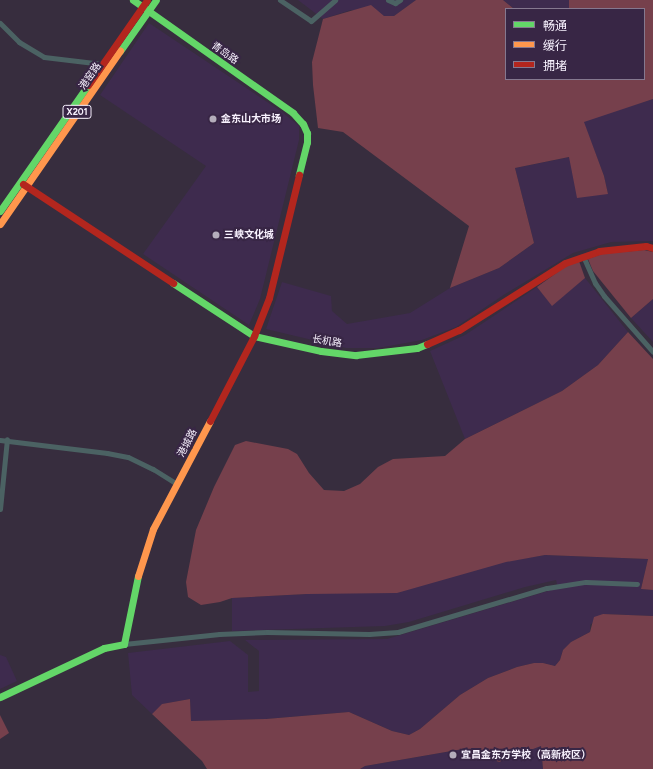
<!DOCTYPE html>
<meta charset="utf-8">
<style>
body{margin:0}
#map{position:relative;width:653px;height:769px;overflow:hidden;background:#372d3e;font-family:Figtree,"Noto Sans SC",sans-serif}
div>[style]{position:absolute}
.built>*{inset:0;background:#3e2b4e}
.green>*{inset:0;background:#76404c}
.street>*{height:5px;margin:-2.5px;padding:0 2.5px;transform-origin:2.5px;border-radius:2.5px;background:#4b6263}
.fast>*{height:7px;margin:-3.5px;padding:0 3.5px;transform-origin:3.5px;border-radius:3.5px;background:#63d668}
.slow>*{height:7px;margin:-3.5px;padding:0 3.5px;transform-origin:3.5px;border-radius:3.5px;background:#ff974d}
.jam>*{height:7px;margin:-3.5px;padding:0 3.5px;transform-origin:3.5px;border-radius:3.5px;background:#b3261e}
.dots>*{width:11px;height:11px;translate:-50% -50%;box-sizing:border-box;border:2px solid #382645;border-radius:50%}
span{translate:-50% -50%;white-space:nowrap;text-align:center;line-height:1.15;-webkit-text-stroke:4px #382645;paint-order:stroke}
.shield-label span{padding:1px 3px;background:#382645;border:1px solid;border-radius:3px;-webkit-text-stroke-width:0}
.shield-label{font-size:9px;color:#f8f2fe;font-weight:700}
.street-label{font-size:10px;color:#f8f2fe}
.poi-label{font-size:10px;color:#f8f2fe;font-weight:700}
.left{translate:0 -50%;text-align:left}
.legend{position:absolute;left:505px;top:8px;width:140px;height:72px;box-sizing:border-box;background:#382645;border:1px solid #85788f;margin:0;padding:5px 7px;list-style:none;font-size:12px;color:#f8f2fe}
.legend li{display:flex;align-items:center;gap:8px;height:20px}
.legend b{width:20px;border:1px solid #85788f}
</style>
<div id="map">
<div class="built">
<i style="clip-path:polygon(298px 0,416px 0,394px 16px,384px 16px,351px 10px,323px 19px)"></i>
<i style="clip-path:polygon(503px 0,569px 0,569px 9px,514px 9px)"></i>
<i style="clip-path:polygon(149px 23px,282px 112px,299px 126px,299px 140px,260px 299px,249px 325px,143px 254px,206px 166px,100px 95px)"></i>
<i style="clip-path:polygon(653px 99px,653px 241px,611px 242px,573px 253px,505px 294px,456px 327px,422px 340px,378px 348px,346px 348px,266px 329px,282px 282px,331px 296px,332px 311px,347px 324px,410px 313px,450px 288px,499px 268px,534px 243px,515px 168px,570px 157px,608px 194px,604px 176px,583px 121px)"></i>
<i style="clip-path:polygon(585px 278px,628px 332px,598px 365px,562px 391px,465px 439px,430px 351px,465px 335px,537px 287px,552px 305px)"></i>
<i style="clip-path:polygon(653px 299px,653px 342px,631px 318px)"></i>
<i style="clip-path:polygon(545px 555px,648px 559px,641px 589px,653px 590px,653px 616px,603px 614px,590px 625px,590px 632px,571px 642px,563px 650px,560px 660px,555px 666px,543px 663px,534px 663px,517px 667px,488px 678px,460px 695px,420px 729px,409px 735px,392px 731px,349px 712px,266px 719px,191px 721px,190px 699px,163px 704px,152px 714px,132px 695px,128px 653px,230px 641px,248px 655px,248px 692px,259px 691px,259px 651px,245px 640px,387px 639px,558px 588px,556px 580px,525px 587px,409px 622px,385px 626px,232px 631px,232px 598px,307px 594px)"></i>
<i style="clip-path:polygon(0 655px,6px 657px,17px 681px,0 689px)"></i>
<i style="clip-path:polygon(541px 746px,543px 769px,360px 769px,365px 766px,463px 749px,499px 762px)"></i>
</div>
<div class="green">
<i style="clip-path:polygon(416px 0,503px 0,514px 9px,506px 9px,506px 79px,644px 79px,644px 9px,569px 9px,569px 0,653px 0,653px 99px,584px 122px,604px 176px,608px 194px,577px 198px,569px 157px,515px 168px,534px 243px,499px 268px,450px 288px,469px 226px,343px 132px,318px 128px,313px 85px,312px 62px,323px 19px,371px 5px,384px 16px,394px 16px)"></i>
<i style="clip-path:polygon(644px 250px,653px 252px,653px 299px,631px 318px,593px 271px,588px 259px,602px 254px)"></i>
<i style="clip-path:polygon(579px 261px,585px 278px,552px 306px,537px 287px,566px 266px)"></i>
<i style="clip-path:polygon(628px 332px,653px 359px,653px 590px,641px 589px,648px 559px,545px 555px,506px 562px,397px 593px,307px 594px,232px 598px,220px 602px,201px 605px,188px 597px,186px 582px,196px 530px,214px 487px,235px 445px,246px 441px,288px 449px,297px 454px,309px 473px,324px 490px,344px 491px,360px 484px,378px 467px,393px 459px,445px 456px,465px 439px,562px 391px,598px 365px)"></i>
<i style="clip-path:polygon(603px 614px,653px 616px,653px 769px,543px 769px,541px 746px,499px 762px,463px 749px,365px 766px,360px 769px,207px 769px,202px 761px,152px 714px,162px 704px,190px 699px,191px 721px,266px 719px,349px 712px,392px 731px,409px 735px,420px 729px,460px 695px,488px 678px,517px 667px,534px 663px,543px 663px,555px 666px,560px 660px,563px 650px,571px 642px,590px 632px,594px 617px)"></i>
<i style="clip-path:polygon(0 715px,9px 733px,0 739px)"></i>
</div>
<div class="street">
<i style="left:280px;top:0;width:37px;rotate:34deg"></i>
<i style="left:311px;top:21px;width:32px;rotate:-41deg"></i>
<i style="left:388px;top:0;width:8px;rotate:23deg"></i>
<i style="left:395px;top:3px;width:6px;rotate:-31deg"></i>
<i style="left:0;top:23px;width:27px;rotate:45deg"></i>
<i style="left:19px;top:42px;width:29px;rotate:31deg"></i>
<i style="left:44px;top:57px;width:59px;rotate:6.8deg"></i>
<i style="left:583px;top:256px;width:30px;rotate:66deg"></i>
<i style="left:595px;top:283px;width:16px;rotate:55deg"></i>
<i style="left:604px;top:296px;width:74px;rotate:48.8deg"></i>
<i style="left:0;top:440px;width:108px;rotate:6.9deg"></i>
<i style="left:107px;top:453px;width:21px;rotate:11deg"></i>
<i style="left:128px;top:457px;width:28px;rotate:26deg"></i>
<i style="left:153px;top:469px;width:28px;rotate:32deg"></i>
<i style="left:0;top:509px;width:70px;rotate:-84.3deg"></i>
<i style="left:124px;top:644px;width:96px;rotate:-6deg"></i>
<i style="left:219px;top:634px;width:48px;rotate:-2.4deg"></i>
<i style="left:267px;top:632px;width:102px;rotate:1.1deg"></i>
<i style="left:369px;top:634px;width:29px;rotate:-4deg"></i>
<i style="left:398px;top:632px;width:155px;rotate:-16.5deg"></i>
<i style="left:547px;top:588px;width:39px;rotate:-9deg"></i>
<i style="left:586px;top:582px;width:51px;rotate:2.2deg"></i>
</div>
<div class="fast">
<i style="left:133px;top:0;width:196px;rotate:35.2deg"></i>
<i style="left:293px;top:113px;width:15px;rotate:48deg"></i>
<i style="left:303px;top:124px;width:10px;rotate:66deg"></i>
<i style="left:307px;top:133px;width:9px;rotate:90deg"></i>
<i style="left:307px;top:142px;width:34px;rotate:104deg"></i>
<i style="left:120px;top:51px;width:62px;rotate:-54.8deg"></i>
<i style="left:0;top:211px;width:154px;rotate:-55.1deg"></i>
<i style="left:173px;top:283px;width:97px;rotate:33.2deg"></i>
<i style="left:254px;top:336px;width:69px;rotate:12.6deg"></i>
<i style="left:321px;top:351px;width:35px;rotate:7deg"></i>
<i style="left:356px;top:355px;width:61px;rotate:-6.5deg"></i>
<i style="left:417px;top:348px;width:11px;rotate:-22deg"></i>
<i style="left:0;top:697px;width:115px;rotate:-25.2deg"></i>
<i style="left:104px;top:648px;width:20px;rotate:-11deg"></i>
<i style="left:124px;top:644px;width:69px;rotate:-78.4deg"></i>
</div>
<div class="slow">
<i style="left:0;top:224px;width:211px;rotate:-55.3deg"></i>
<i style="left:138px;top:576px;width:49px;rotate:-72.3deg"></i>
<i style="left:153px;top:529px;width:122px;rotate:-62.2deg"></i>
</div>
<div class="jam">
<i style="left:88px;top:85px;width:103px;rotate:-55.2deg"></i>
<i style="left:23px;top:184px;width:180px;rotate:33.4deg"></i>
<i style="left:427px;top:344px;width:35px;rotate:-24deg"></i>
<i style="left:459px;top:330px;width:125px;rotate:-32.3deg"></i>
<i style="left:565px;top:263px;width:36px;rotate:-19deg"></i>
<i style="left:599px;top:251px;width:47px;rotate:-6.1deg"></i>
<i style="left:646px;top:246px;width:7px;rotate:16deg"></i>
<i style="left:210px;top:421px;width:96px;rotate:-62.6deg"></i>
<i style="left:254px;top:336px;width:41px;rotate:-68.5deg"></i>
<i style="left:269px;top:298px;width:127px;rotate:-76.3deg"></i>
</div>
<div class="dots">
<i style="left:213px;top:119px;background:#b4adbb"></i>
<i style="left:216px;top:235px;background:#b4adbb"></i>
<i style="left:453px;top:755px;background:#b4adbb"></i>
</div>
<div class="shield-label">
<span style="left:77px;top:112px">X201</span>
</div>
<div class="street-label">
<span style="left:225px;top:53px;rotate:35deg">青岛路</span>
<span style="left:90px;top:76px;rotate:-55deg">港窑路</span>
<span style="left:327px;top:341px;rotate:9deg">长机路</span>
<span style="left:187px;top:443px;rotate:-63deg">港城路</span>
</div>
<div class="poi-label">
<span class="left" style="left:221px;top:119px">金东山大市场</span>
<span class="left" style="left:224px;top:235px">三峡文化城</span>
<span class="left" style="left:461px;top:755px">宜昌金东方学校（高新校区）</span>
</div>
<ul class="legend">
<li><b style="height:5px;background:#63d668"></b>畅通</li>
<li><b style="height:5px;background:#ff974d"></b>缓行</li>
<li><b style="height:5px;background:#b3261e"></b>拥堵</li>
</ul>
</div>
